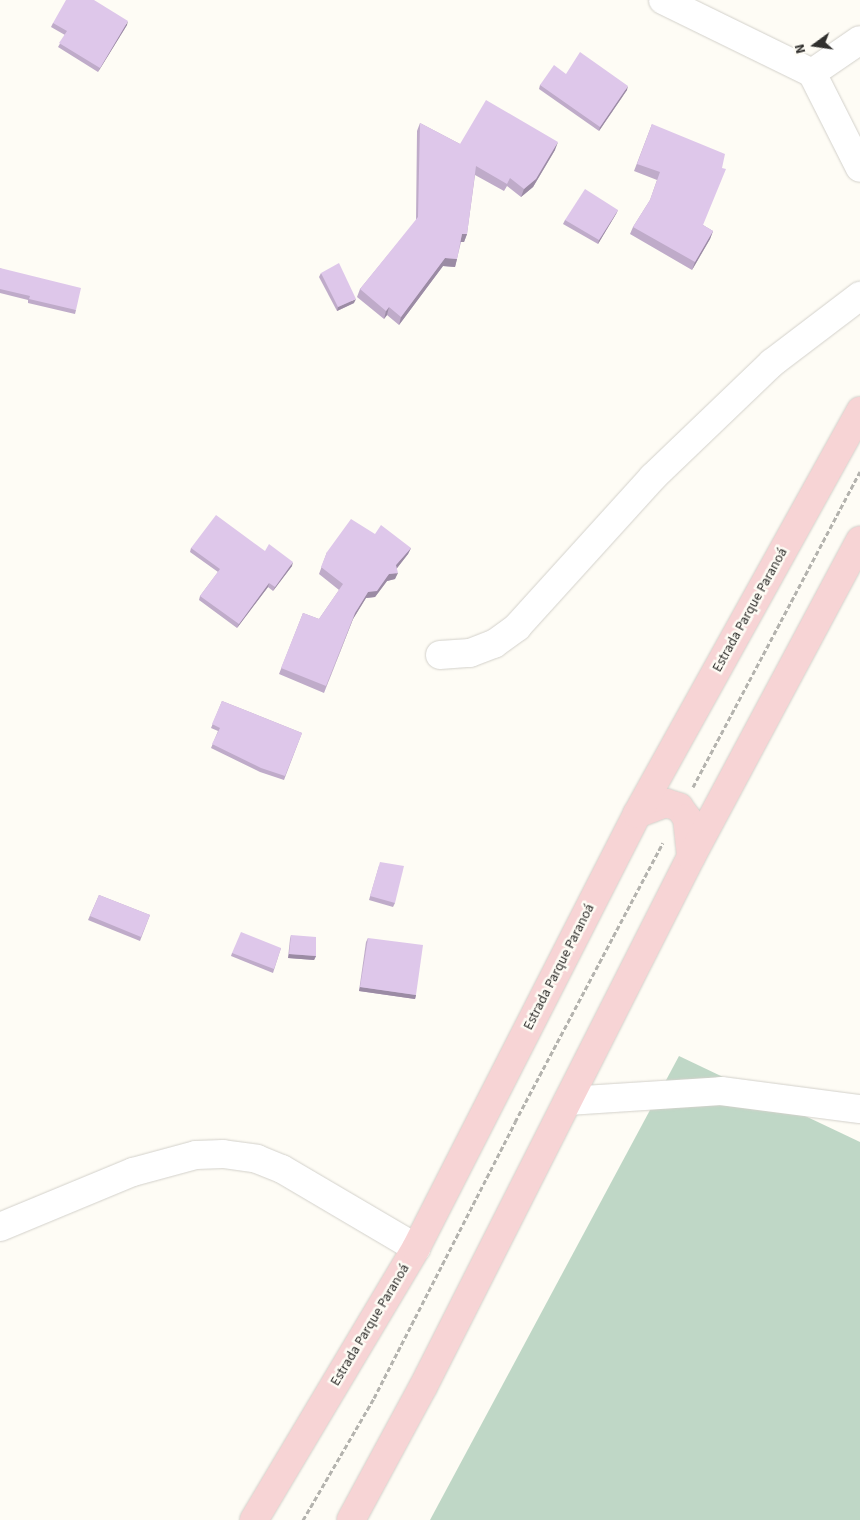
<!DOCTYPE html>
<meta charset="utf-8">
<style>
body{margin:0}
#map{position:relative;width:860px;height:1520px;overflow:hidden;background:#fefcf5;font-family:"Source Sans 3",sans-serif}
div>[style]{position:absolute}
.green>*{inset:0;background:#bfd7c6}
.path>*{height:3px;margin-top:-1.5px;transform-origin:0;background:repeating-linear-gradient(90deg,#b4b3ae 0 5px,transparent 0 7.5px)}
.roads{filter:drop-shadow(0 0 1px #d3d1cb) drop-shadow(0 0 1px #d3d1cb)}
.minor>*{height:28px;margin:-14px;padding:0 14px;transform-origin:14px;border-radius:14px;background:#fff}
.major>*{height:28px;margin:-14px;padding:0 14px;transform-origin:14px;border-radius:14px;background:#f7d4d5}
.wall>*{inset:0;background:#bfabc9}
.shaded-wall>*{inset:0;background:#9b8ba4}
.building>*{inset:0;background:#dec7ea}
span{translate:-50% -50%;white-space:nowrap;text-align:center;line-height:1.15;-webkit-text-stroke:5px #fefcf5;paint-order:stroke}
.street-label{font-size:14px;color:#302f2d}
.north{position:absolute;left:790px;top:20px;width:50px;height:50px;-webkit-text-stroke:4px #fefcf5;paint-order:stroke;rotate:256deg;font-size:14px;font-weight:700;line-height:20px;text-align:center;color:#302f2d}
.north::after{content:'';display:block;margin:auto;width:18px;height:22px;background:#302f2d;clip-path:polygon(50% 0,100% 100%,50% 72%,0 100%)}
</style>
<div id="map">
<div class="green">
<i style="clip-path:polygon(679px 1056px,860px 1142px,860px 1520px,430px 1520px)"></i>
</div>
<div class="path">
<i style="left:693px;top:787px;width:357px;rotate:-62.1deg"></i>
<i style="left:303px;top:1520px;width:141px;rotate:-59.8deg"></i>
<i style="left:374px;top:1398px;width:310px;rotate:-62.9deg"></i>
<i style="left:515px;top:1122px;width:316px;rotate:-62.1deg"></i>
</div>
<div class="roads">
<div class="minor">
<i style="left:663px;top:0;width:166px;rotate:26.1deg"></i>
<i style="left:812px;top:73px;width:106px;rotate:63.2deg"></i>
<i style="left:812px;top:73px;width:58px;rotate:-34.5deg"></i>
<i style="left:440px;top:655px;width:30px;rotate:-4deg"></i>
<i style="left:470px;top:653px;width:26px;rotate:-21deg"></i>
<i style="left:494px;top:644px;width:29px;rotate:-36deg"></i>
<i style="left:517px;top:627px;width:202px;rotate:-47.8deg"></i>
<i style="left:653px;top:477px;width:165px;rotate:-43.8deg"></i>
<i style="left:772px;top:363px;width:111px;rotate:-37.3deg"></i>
<i style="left:568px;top:1101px;width:153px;rotate:-3.7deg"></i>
<i style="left:721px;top:1091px;width:140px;rotate:7.4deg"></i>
<i style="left:0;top:1227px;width:144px;rotate:-22.5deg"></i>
<i style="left:133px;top:1172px;width:65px;rotate:-15.1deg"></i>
<i style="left:196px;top:1155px;width:27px;rotate:-2deg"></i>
<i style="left:223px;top:1154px;width:34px;rotate:8deg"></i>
<i style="left:257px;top:1159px;width:27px;rotate:22deg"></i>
<i style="left:282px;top:1169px;width:156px;rotate:30.5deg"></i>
</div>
<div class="major">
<i style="left:637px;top:814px;width:31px;rotate:-21deg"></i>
<i style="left:666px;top:803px;width:14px;rotate:17deg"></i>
<i style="left:679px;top:807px;width:14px;rotate:54deg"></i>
<i style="left:687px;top:818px;width:39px;rotate:84deg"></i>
<i style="left:254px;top:1520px;width:317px;rotate:-59.2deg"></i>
<i style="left:416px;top:1248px;width:487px;rotate:-63deg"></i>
<i style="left:637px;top:814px;width:461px;rotate:-61deg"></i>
<i style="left:351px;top:1520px;width:151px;rotate:-61.6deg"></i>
<i style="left:423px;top:1387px;width:594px;rotate:-63.18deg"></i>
<i style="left:691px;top:857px;width:359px;rotate:-61.9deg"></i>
</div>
</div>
<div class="wall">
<i style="clip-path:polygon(53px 23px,127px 25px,98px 72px,58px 47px,65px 35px,51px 27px)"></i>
<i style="clip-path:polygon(566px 74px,627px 90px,599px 131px,539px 89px,540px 85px)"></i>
<i style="clip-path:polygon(420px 123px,460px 144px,555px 150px,533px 187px,521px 197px,507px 186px,504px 191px,475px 175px,467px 234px,464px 242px,461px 242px,455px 267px,443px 266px,399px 325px,387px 315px,384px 319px,357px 297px,360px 289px,416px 221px,417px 131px)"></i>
<i style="clip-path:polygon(652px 124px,703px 225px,713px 231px,710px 239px,692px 270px,630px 234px,633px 227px,650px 200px,657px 180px,634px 171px)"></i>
<i style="clip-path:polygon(618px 210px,616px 214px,598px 244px,563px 224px,565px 220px)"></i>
<i style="clip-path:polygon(0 268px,76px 310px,75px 314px,28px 303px,28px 300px,0 293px)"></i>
<i style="clip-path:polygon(321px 273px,354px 303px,337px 311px,319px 277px)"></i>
<i style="clip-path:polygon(191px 548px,265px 551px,292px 566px,273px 591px,268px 587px,237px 628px,199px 600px,200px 596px,218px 572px,190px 552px)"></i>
<i style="clip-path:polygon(411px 548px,408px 554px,397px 568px,395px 579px,387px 581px,375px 597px,366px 598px,353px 619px,324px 693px,279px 674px,303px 613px,319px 619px,339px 590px,319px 574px,327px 552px)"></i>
<i style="clip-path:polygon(222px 701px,302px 733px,284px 780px,260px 772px,211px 748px,218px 731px,211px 728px)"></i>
<i style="clip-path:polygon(379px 866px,395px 903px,393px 907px,369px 900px)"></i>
<i style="clip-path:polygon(99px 895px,150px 915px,140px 941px,88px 920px)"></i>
<i style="clip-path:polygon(291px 935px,316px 956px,314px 960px,288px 958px,290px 939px)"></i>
<i style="clip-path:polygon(368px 938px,416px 995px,415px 999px,359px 991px,366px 942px)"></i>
<i style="clip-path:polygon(281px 948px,273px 973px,231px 956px,232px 953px)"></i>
</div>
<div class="shaded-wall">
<i style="clip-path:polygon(128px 21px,127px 25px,98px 72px,100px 68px)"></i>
<i style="clip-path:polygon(628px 86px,627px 90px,599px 131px,600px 127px)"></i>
<i style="clip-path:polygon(558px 142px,555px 150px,533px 187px,521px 197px,524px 189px)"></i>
<i style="clip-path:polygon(618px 210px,616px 214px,598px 244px,599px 240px)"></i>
<i style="clip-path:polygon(713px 231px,710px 239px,692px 270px,695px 262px)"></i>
<i style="clip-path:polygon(462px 234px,467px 234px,464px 242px,460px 242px)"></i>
<i style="clip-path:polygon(445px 258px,457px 259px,455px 267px,443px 266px,399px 325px,401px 317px)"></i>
<i style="clip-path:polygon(356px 299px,354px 303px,337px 311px,338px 307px)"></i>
<i style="clip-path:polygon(389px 307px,387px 315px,384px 319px,386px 311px)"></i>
<i style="clip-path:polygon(411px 548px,408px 554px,394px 572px,396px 565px)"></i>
<i style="clip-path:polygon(293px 562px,292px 566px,273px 591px,275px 587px)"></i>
<i style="clip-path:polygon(398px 573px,395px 579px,387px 581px,375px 597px,366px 598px,353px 619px,324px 693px,355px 613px,368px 592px,389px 574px)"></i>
<i style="clip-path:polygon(269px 583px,268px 587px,237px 628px,239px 624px)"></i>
<i style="clip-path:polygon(289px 954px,316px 956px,314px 960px,288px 958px)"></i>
<i style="clip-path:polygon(360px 987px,416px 995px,415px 999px,359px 991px)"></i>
</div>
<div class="building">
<i style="clip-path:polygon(66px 0,94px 0,128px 21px,100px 68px,59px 43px,67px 31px,53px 23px)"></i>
<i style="clip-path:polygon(580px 52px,628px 86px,600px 127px,540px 85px,554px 65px,566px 74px)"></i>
<i style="clip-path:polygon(486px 100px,558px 142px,536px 179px,524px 189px,510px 178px,507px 184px,476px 166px,467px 234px,462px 234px,457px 259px,445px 258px,401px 317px,389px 307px,386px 311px,360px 289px,418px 217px,420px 123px,460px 144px)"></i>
<i style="clip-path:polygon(652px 124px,725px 154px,722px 168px,726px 169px,703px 225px,713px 231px,695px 262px,633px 227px,650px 200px,660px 172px,637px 164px)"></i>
<i style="clip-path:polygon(585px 189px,618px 210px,599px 240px,565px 220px)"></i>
<i style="clip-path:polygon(339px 263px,356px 299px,338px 307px,321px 273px)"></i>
<i style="clip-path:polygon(0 268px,81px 288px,76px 310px,29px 299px,30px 296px,0 289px)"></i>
<i style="clip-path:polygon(216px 515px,265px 551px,269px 544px,293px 562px,275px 587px,269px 583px,239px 624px,200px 596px,220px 569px,191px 548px)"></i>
<i style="clip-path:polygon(351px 519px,375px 534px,381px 525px,411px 548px,396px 565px,398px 573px,389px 574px,377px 591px,368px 592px,355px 613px,326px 686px,281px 668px,303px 613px,319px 619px,343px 584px,321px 567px,327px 552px)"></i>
<i style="clip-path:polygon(222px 701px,302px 733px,285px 776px,261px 768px,212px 744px,220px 728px,212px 724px)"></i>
<i style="clip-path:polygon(380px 862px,404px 866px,395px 903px,370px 896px)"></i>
<i style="clip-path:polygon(99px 895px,150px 915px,141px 937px,90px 916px)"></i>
<i style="clip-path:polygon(241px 932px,281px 948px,274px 969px,232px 953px)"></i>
<i style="clip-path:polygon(291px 935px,316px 937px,316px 956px,289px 954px)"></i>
<i style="clip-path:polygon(368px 938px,423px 945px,416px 995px,360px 987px)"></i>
</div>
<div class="street-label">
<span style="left:750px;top:610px;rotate:-61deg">Estrada Parque Paranoá</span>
<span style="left:559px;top:967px;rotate:-63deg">Estrada Parque Paranoá</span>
<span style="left:370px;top:1325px;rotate:-59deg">Estrada Parque Paranoá</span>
</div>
<div class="north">N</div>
</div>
